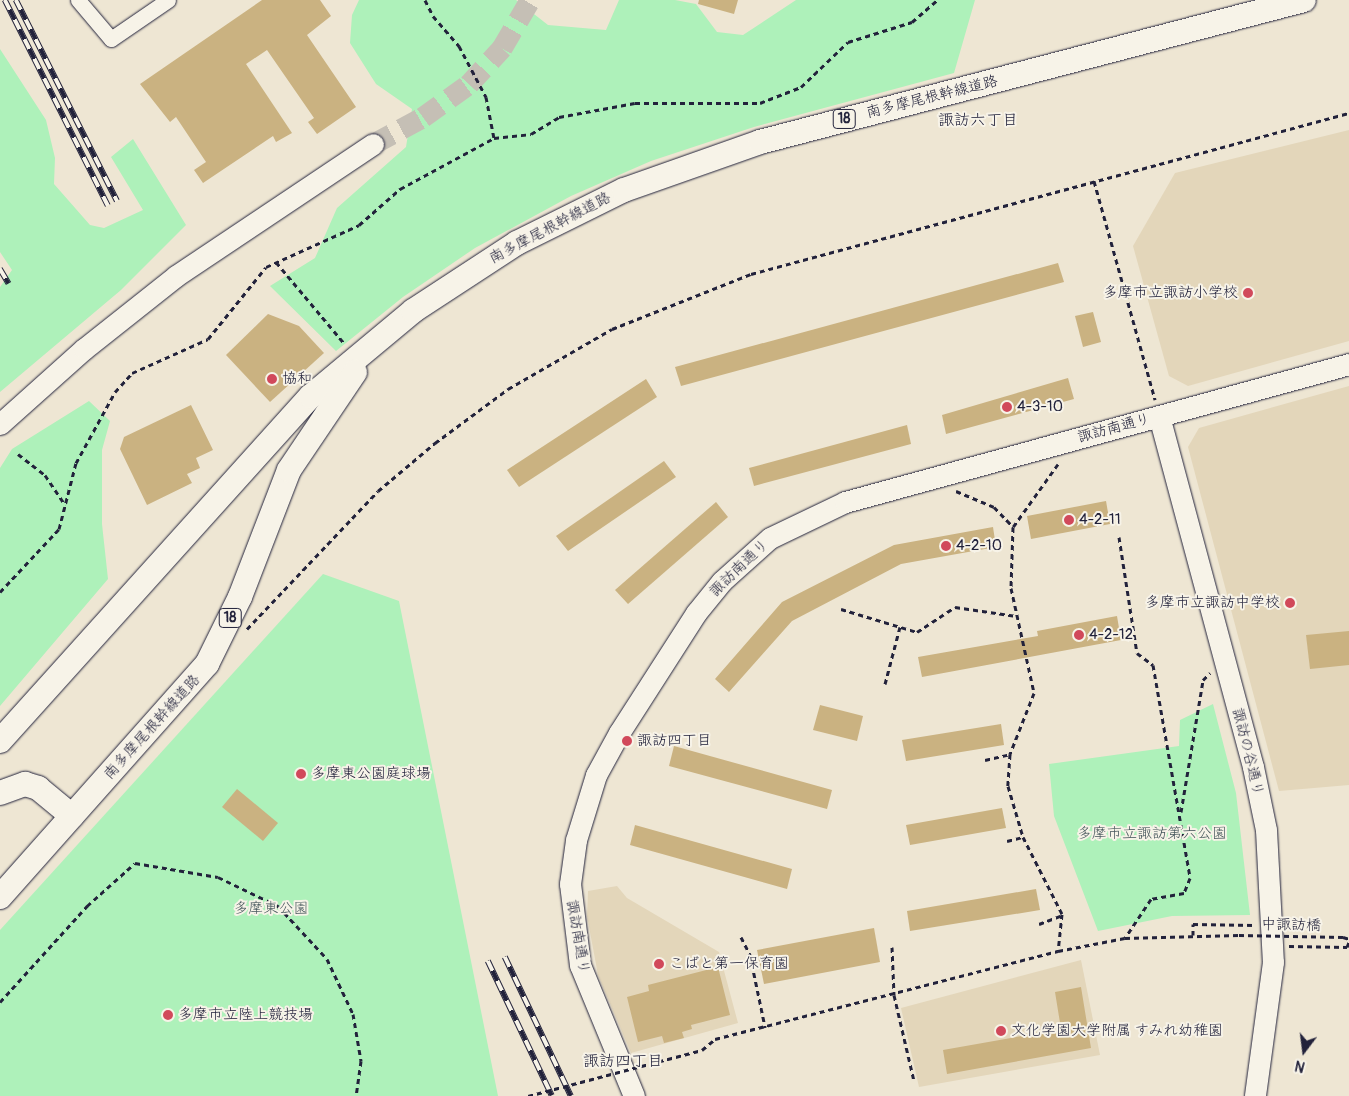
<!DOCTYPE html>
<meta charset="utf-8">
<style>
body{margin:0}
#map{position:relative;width:1349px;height:1096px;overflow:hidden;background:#eee6d3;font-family:Pangolin,"Klee One",sans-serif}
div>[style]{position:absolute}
.built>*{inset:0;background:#e3d6ba}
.green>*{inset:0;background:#aef1ba}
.building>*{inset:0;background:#cab281}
.secondary-tunnel>*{height:21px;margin-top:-10.5px;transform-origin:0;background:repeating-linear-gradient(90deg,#c5bfb5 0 21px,transparent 0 32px)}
.path>*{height:3px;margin-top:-1.5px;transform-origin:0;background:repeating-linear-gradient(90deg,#22223b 0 5px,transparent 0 9px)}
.roads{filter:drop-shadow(0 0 1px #22223b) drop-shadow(0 0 1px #22223b)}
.street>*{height:15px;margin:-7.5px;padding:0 7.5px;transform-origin:7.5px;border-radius:7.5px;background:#f7f3e8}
.secondary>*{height:21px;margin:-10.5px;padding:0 10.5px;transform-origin:10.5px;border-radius:10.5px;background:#f7f3e8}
.primary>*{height:24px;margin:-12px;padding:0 12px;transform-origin:12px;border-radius:12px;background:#f7f3e8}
.rail>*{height:5.5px;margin-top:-2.75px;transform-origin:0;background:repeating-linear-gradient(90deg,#f7f3e8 0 11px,#22223b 0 22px);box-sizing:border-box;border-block:1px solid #22223b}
.path-bridge>*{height:3px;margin-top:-1.5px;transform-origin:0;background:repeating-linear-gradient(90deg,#22223b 0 5px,transparent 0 9px)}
.dots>*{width:14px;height:14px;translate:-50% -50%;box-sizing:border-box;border:2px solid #f7f3e8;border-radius:50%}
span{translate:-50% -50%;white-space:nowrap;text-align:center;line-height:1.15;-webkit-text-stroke:4px #f7f3e8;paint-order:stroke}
.shield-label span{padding:1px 4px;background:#f7f3e8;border:1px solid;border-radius:4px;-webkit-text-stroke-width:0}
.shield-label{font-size:14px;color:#22223b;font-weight:700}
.street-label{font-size:15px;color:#22223b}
.poi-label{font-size:15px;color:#22223b}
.right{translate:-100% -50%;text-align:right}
.left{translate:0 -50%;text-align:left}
.park-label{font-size:15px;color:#45565b}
.neighbourhood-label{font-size:16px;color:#22223b}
.north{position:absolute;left:1279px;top:1026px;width:50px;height:50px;-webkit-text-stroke:4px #f7f3e8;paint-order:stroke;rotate:195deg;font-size:14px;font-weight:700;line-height:20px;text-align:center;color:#22223b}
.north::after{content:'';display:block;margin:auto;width:18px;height:22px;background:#22223b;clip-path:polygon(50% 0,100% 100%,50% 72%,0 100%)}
</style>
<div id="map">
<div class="built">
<i style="clip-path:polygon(1349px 130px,1349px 341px,1188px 386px,1169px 376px,1133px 246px,1175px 173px)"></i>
<i style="clip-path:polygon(1349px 386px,1349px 785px,1279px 791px,1188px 447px,1199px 428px)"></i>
<i style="clip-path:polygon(617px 886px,627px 898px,719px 952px,738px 1023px,631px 1053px,598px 975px,587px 916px,588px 891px)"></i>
<i style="clip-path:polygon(1081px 960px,1100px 1055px,919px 1087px,901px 1008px)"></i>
</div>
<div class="green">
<i style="clip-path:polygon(359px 0,516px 0,548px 25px,606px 30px,619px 0,675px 0,696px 4px,717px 32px,743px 35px,796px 0,975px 0,954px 73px,754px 127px,651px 161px,571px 196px,475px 248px,403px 297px,336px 351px,270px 286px,315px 258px,337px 208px,406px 147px,412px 109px,376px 84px,350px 43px,352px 15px)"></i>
<i style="clip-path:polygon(0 49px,46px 120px,55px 158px,54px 184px,90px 225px,104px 228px,143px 210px,111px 157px,133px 139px,186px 225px,121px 290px,0 392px,0 287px,12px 270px,0 252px)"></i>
<i style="clip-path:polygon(89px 401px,110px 421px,102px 450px,102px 524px,108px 579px,0 706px,0 468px,12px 449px)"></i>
<i style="clip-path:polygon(323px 574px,399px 601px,498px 1096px,0 1096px,0 930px)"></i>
<i style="clip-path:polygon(1213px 704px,1236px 793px,1250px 915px,1172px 916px,1098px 931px,1054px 816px,1049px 764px,1179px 746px,1180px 720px)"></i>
</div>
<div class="building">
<i style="clip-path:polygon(262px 0,320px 0,331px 16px,307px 35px,356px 107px,317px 134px,308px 122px,314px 118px,267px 50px,246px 64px,292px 133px,276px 142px,273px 136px,203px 183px,194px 170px,206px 162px,176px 117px,170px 122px,140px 84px)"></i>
<i style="clip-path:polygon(699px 0,738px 0,734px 14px,698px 4px)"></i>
<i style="clip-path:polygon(1058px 263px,1064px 282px,681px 386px,675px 367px)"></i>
<i style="clip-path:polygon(1093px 312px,1101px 342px,1083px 347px,1075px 316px)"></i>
<i style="clip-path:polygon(268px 314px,299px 326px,324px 353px,270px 402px,226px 355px)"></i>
<i style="clip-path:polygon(1068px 378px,1074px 399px,946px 434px,942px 415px)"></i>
<i style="clip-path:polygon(646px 379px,657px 397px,519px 487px,507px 470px)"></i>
<i style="clip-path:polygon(191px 405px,213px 450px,196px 458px,200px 468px,187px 474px,192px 483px,147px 505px,120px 449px,124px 437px)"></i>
<i style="clip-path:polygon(907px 425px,911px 444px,754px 486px,749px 468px)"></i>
<i style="clip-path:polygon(664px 461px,676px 477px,568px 551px,556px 536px)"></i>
<i style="clip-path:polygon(1106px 501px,1110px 524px,1031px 539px,1027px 516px)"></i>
<i style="clip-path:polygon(716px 502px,728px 517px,628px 604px,615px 590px)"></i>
<i style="clip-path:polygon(993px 527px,996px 547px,901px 564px,792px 621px,729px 692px,715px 679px,782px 602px,894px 545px)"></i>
<i style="clip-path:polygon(1117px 616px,1121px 640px,922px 677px,918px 657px,1038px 636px,1037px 631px)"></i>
<i style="clip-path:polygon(1349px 631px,1349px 665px,1310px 669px,1306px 635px)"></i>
<i style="clip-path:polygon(820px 705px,863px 716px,857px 741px,813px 730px)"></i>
<i style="clip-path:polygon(1001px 724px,1004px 745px,906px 761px,902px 740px)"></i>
<i style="clip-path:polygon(674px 746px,832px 790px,827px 809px,669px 766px)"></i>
<i style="clip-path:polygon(237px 789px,278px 823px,263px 841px,222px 807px)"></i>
<i style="clip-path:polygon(1002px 808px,1006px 828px,910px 845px,906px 825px)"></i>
<i style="clip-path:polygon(635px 825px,792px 869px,787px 889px,630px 845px)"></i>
<i style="clip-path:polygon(1036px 889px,1040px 910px,910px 931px,907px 911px)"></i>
<i style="clip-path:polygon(874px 928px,880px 962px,764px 984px,757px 950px)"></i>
<i style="clip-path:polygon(718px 967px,730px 1015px,691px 1025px,692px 1029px,682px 1032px,684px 1038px,664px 1043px,662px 1036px,638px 1042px,627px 997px,649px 991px,648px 985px)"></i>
<i style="clip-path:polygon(1081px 987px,1091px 1048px,947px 1074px,943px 1050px,1061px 1029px,1055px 992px)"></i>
</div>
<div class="secondary-tunnel">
<i style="left:373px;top:144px;width:57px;rotate:-28.4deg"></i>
<i style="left:423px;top:117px;width:57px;rotate:-35.7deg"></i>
<i style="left:469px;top:84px;width:49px;rotate:-47.5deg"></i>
<i style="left:502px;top:48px;width:56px;rotate:-59.7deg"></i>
</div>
<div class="path">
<i style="left:425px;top:0;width:18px;rotate:63deg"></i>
<i style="left:433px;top:16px;width:40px;rotate:49deg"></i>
<i style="left:459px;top:46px;width:58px;rotate:62.1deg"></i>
<i style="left:486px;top:97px;width:42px;rotate:79deg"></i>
<i style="left:1094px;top:181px;width:227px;rotate:74.4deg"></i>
<i style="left:276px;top:262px;width:106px;rotate:50deg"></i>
<i style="left:18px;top:454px;width:34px;rotate:38deg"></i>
<i style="left:45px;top:475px;width:36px;rotate:56deg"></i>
<i style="left:1058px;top:464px;width:77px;rotate:125.5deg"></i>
<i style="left:1013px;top:527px;width:61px;rotate:91.9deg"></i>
<i style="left:1011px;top:588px;width:107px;rotate:77.6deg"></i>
<i style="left:1034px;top:693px;width:66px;rotate:111.5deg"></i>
<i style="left:1010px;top:754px;width:32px;rotate:94deg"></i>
<i style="left:1008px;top:786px;width:53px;rotate:73.6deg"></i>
<i style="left:1023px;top:837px;width:86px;rotate:63.1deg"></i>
<i style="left:1062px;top:914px;width:37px;rotate:96deg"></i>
<i style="left:956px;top:491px;width:41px;rotate:22.8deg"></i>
<i style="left:994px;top:507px;width:28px;rotate:46deg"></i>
<i style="left:1119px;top:537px;width:117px;rotate:81.2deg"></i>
<i style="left:1137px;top:653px;width:20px;rotate:37deg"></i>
<i style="left:1153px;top:665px;width:216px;rotate:80.1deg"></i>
<i style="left:1190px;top:878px;width:16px;rotate:112deg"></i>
<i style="left:1184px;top:893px;width:34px;rotate:170deg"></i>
<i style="left:1151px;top:899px;width:47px;rotate:123.7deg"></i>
<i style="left:0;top:592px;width:86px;rotate:-46.9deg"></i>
<i style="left:59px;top:529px;width:68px;rotate:-75.6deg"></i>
<i style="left:76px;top:463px;width:81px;rotate:-61.2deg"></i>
<i style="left:115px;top:392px;width:25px;rotate:-48deg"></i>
<i style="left:132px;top:373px;width:83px;rotate:-24.1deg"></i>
<i style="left:208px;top:339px;width:92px;rotate:-51.1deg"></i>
<i style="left:266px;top:267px;width:102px;rotate:-24.3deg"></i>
<i style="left:359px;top:225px;width:55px;rotate:-41.3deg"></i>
<i style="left:400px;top:189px;width:107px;rotate:-28.5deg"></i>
<i style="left:494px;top:138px;width:37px;rotate:-6deg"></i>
<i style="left:531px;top:134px;width:33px;rotate:-31deg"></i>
<i style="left:559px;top:117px;width:77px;rotate:-10.4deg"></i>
<i style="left:635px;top:103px;width:125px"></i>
<i style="left:760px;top:103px;width:44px;rotate:-21.3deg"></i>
<i style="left:801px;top:87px;width:65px;rotate:-43.8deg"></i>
<i style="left:848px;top:42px;width:67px;rotate:-17.4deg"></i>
<i style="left:912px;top:22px;width:33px;rotate:-41deg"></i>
<i style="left:841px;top:609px;width:79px;rotate:16.8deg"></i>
<i style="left:917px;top:632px;width:45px;rotate:-33.3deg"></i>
<i style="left:955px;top:607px;width:62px;rotate:8.4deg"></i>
<i style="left:247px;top:629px;width:190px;rotate:-46.5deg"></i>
<i style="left:378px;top:491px;width:75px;rotate:-40.1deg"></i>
<i style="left:435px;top:443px;width:91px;rotate:-36.5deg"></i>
<i style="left:508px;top:389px;width:120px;rotate:-30deg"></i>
<i style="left:612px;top:329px;width:149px;rotate:-21.6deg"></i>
<i style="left:751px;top:274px;width:619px;rotate:-15.07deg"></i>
<i style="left:885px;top:684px;width:59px;rotate:-75.3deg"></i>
<i style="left:985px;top:760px;width:26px;rotate:-13deg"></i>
<i style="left:1181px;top:812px;width:134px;rotate:-80.5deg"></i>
<i style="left:1203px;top:680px;width:10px;rotate:-45deg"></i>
<i style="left:1007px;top:841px;width:16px;rotate:-14deg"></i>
<i style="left:1039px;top:924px;width:25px;rotate:-21deg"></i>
<i style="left:1193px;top:935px;width:11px;rotate:-90deg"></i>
<i style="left:1193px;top:924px;width:61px;rotate:0.9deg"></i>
<i style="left:741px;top:937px;width:20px;rotate:63deg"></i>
<i style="left:750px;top:955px;width:74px;rotate:78.2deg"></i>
<i style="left:1343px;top:937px;width:6px;rotate:18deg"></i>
<i style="left:1289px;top:946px;width:58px;rotate:1deg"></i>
<i style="left:1347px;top:947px;width:5px;rotate:-68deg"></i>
<i style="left:892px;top:947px;width:48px;rotate:87.6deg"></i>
<i style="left:894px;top:995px;width:88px;rotate:76.9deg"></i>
<i style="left:0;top:1002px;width:130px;rotate:-47.8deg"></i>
<i style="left:87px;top:906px;width:64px;rotate:-41.9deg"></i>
<i style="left:135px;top:863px;width:84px;rotate:9.6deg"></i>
<i style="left:218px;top:877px;width:67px;rotate:25.8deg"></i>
<i style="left:278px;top:906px;width:72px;rotate:47.2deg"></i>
<i style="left:327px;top:959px;width:61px;rotate:64.7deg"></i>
<i style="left:353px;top:1014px;width:48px;rotate:80.3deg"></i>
<i style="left:361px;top:1061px;width:35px;rotate:98deg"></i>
<i style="left:702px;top:1050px;width:17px;rotate:-40deg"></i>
<i style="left:715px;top:1039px;width:354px;rotate:-14.4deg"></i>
<i style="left:1058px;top:951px;width:68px;rotate:-11deg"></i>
<i style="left:1125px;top:938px;width:114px;rotate:-1.5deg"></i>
</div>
<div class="roads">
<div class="street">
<i style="left:78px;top:0;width:51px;rotate:49.8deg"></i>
<i style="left:111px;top:39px;width:69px;rotate:-34.4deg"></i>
</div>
<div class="secondary">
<i style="left:1159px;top:416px;width:363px;rotate:75deg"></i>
<i style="left:1253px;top:767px;width:64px;rotate:78.3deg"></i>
<i style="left:1266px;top:830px;width:132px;rotate:87deg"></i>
<i style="left:1273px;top:962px;width:135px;rotate:97.7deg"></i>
<i style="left:0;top:424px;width:113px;rotate:-41.8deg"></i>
<i style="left:84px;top:349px;width:117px;rotate:-38.4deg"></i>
<i style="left:176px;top:276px;width:237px;rotate:-33.8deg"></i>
<i style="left:634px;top:1096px;width:142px;rotate:-112.4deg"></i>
<i style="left:580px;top:965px;width:82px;rotate:-97deg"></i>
<i style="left:570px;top:884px;width:44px;rotate:-82.2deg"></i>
<i style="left:576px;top:840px;width:68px;rotate:-72.9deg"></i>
<i style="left:596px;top:775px;width:48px;rotate:-61.3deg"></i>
<i style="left:619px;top:733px;width:143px;rotate:-57.3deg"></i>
<i style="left:696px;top:613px;width:41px;rotate:-50.9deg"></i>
<i style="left:722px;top:581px;width:64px;rotate:-41.9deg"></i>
<i style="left:770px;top:538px;width:83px;rotate:-25.6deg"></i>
<i style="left:845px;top:502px;width:523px;rotate:-15.31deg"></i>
</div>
<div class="primary">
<i style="left:0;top:741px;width:464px;rotate:-48deg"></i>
<i style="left:311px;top:396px;width:133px;rotate:-39.8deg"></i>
<i style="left:413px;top:311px;width:124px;rotate:-33.2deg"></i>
<i style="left:517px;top:243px;width:119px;rotate:-26.4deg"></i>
<i style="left:624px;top:190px;width:144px;rotate:-19.4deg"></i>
<i style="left:760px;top:142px;width:562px;rotate:-14.63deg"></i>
<i style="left:0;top:793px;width:27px;rotate:-20deg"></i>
<i style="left:25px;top:784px;width:14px;rotate:17deg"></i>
<i style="left:38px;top:788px;width:44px;rotate:39.5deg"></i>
<i style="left:0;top:897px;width:312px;rotate:-48.4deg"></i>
<i style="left:207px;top:664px;width:75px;rotate:-63.8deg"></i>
<i style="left:240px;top:597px;width:136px;rotate:-68.9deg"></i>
<i style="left:289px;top:470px;width:118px;rotate:-56deg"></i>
</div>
</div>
<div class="rail">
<i style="left:5px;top:0;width:230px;rotate:63.4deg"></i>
<i style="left:16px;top:0;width:225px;rotate:63.3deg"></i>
<i style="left:0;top:269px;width:17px;rotate:59deg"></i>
<i style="left:505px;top:957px;width:154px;rotate:64.6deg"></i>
<i style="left:488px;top:961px;width:149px;rotate:64.6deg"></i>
</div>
<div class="path-bridge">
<i style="left:1239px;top:935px;width:104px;rotate:1.1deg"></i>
<i style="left:528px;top:1096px;width:180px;rotate:-14.8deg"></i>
</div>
<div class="dots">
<i style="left:1248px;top:293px;background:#d1495b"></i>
<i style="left:272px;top:379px;background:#d1495b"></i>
<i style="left:1007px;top:407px;background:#d1495b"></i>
<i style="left:1069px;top:520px;background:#d1495b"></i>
<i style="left:946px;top:546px;background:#d1495b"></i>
<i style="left:1290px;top:603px;background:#d1495b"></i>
<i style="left:1079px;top:635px;background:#d1495b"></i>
<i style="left:627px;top:741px;background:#d1495b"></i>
<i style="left:301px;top:774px;background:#d1495b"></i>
<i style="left:659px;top:964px;background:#d1495b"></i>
<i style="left:168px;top:1015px;background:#d1495b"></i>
<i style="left:1001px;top:1031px;background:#d1495b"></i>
</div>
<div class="shield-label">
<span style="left:844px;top:119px">18</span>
<span style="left:230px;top:618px">18</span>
</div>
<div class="street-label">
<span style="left:932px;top:97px;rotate:-14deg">南多摩尾根幹線道路</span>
<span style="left:550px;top:228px;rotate:-28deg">南多摩尾根幹線道路</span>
<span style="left:1114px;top:428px;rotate:-15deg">諏訪南通り</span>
<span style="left:739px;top:568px;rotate:-44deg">諏訪南通り</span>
<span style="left:152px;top:727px;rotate:-48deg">南多摩尾根幹線道路</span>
<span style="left:1248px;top:752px;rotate:76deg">諏訪の谷通り</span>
<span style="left:1291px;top:925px;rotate:1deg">中諏訪橋</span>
<span style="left:578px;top:937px;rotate:80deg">諏訪南通り</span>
</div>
<div class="poi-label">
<span class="right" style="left:1238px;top:293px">多摩市立諏訪小学校</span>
<span class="left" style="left:282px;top:379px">協和</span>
<span class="left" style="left:1017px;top:407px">4-3-10</span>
<span class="left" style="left:1079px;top:520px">4-2-11</span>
<span class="left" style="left:956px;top:546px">4-2-10</span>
<span class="right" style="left:1280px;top:603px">多摩市立諏訪中学校</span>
<span class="left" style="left:1089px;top:635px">4-2-12</span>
<span class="left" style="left:637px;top:741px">諏訪四丁目</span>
<span class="left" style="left:311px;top:774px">多摩東公園庭球場</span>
<span class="left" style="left:669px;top:964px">こばと第一保育園</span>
<span class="left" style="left:178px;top:1015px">多摩市立陸上競技場</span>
<span class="left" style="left:1011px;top:1031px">文化学園大学附属 すみれ幼稚園</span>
</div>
<div class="park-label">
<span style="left:1152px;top:834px">多摩市立諏訪第六公園</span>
<span style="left:271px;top:909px">多摩東公園</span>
</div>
<div class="neighbourhood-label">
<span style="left:978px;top:120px">諏訪六丁目</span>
<span style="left:623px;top:1061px">諏訪四丁目</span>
</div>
<div class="north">N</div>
</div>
